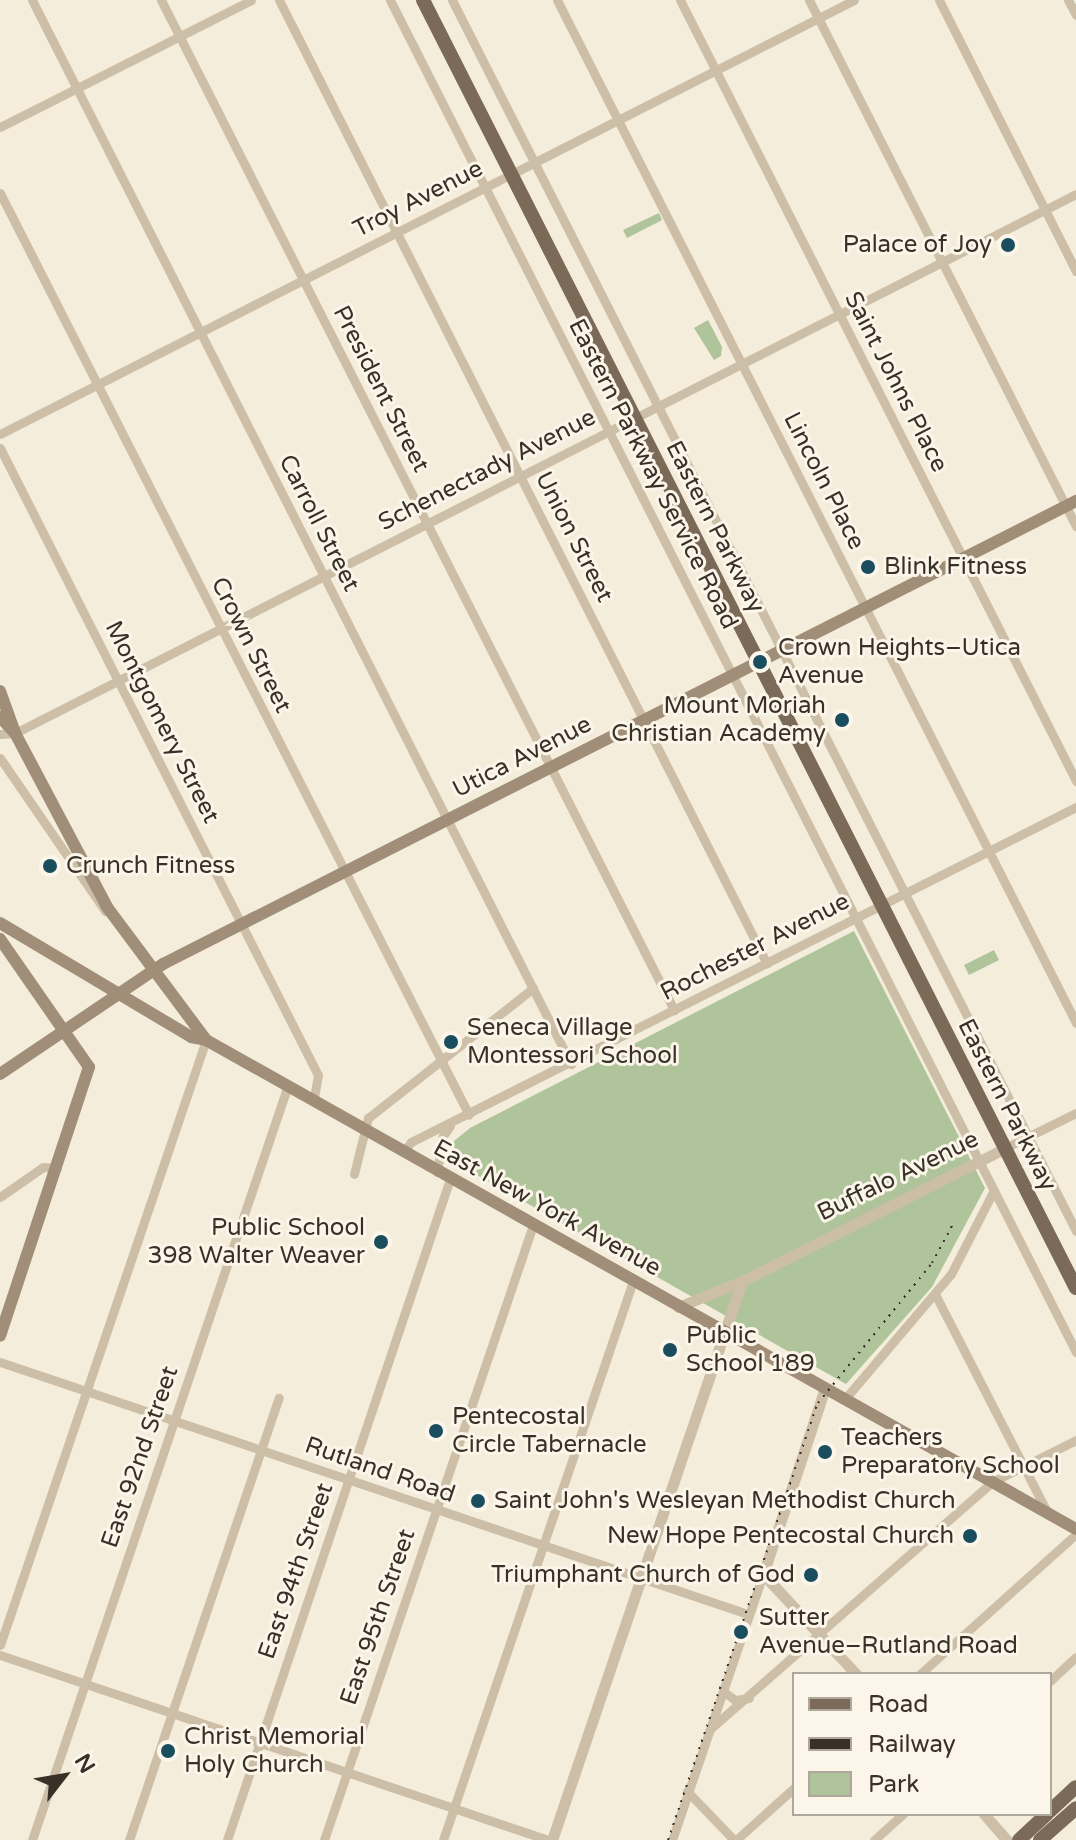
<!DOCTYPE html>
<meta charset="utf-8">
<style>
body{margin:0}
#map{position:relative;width:1076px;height:1840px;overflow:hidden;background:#f4eddc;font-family:"Varela Round",sans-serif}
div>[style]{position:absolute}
.green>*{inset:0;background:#afc49a}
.minor>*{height:9px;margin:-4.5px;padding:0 4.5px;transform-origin:4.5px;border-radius:4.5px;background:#cdbfa7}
.tertiary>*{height:11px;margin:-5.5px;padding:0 5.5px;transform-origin:5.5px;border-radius:5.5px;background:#cdbfa7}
.secondary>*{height:12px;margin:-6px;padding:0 6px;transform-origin:6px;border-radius:6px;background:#a18e78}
.primary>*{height:14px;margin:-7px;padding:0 7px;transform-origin:7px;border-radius:7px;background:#7c6a58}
.rail>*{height:2px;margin-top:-1px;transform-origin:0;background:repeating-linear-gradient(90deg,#393028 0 2px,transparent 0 8px)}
.dots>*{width:22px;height:22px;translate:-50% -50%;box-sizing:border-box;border:4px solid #fbf6e9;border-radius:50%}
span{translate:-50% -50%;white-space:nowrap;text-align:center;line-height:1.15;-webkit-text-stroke:6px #fbf6e9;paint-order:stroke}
.street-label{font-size:24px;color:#393028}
.poi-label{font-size:24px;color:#393028}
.right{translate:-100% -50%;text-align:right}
.left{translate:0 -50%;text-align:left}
.legend{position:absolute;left:792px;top:1672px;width:260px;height:144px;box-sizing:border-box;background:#fbf6e9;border:2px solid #ada79c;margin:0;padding:10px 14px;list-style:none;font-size:24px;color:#393028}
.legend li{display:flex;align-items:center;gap:16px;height:40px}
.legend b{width:40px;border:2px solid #ada79c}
.north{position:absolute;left:24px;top:1736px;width:80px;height:80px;-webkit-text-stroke:6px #fbf6e9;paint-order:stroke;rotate:59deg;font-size:22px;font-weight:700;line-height:32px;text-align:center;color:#393028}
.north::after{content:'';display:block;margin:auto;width:28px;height:36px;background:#393028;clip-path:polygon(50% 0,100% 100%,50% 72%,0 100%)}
</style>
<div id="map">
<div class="green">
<i style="clip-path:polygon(659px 213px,662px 220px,627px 238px,623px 230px)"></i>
<i style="clip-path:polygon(708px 320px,722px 347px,721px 356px,714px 360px,694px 328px)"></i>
<i style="clip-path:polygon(854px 931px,985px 1188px,932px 1287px,846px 1384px,454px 1162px,454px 1141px,470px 1128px)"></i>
<i style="clip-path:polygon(994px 950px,999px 960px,969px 975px,964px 965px)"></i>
</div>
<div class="minor">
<i style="left:32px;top:0;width:1193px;rotate:63.13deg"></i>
<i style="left:161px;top:0;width:1133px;rotate:63.07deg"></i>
<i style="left:279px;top:0;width:1080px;rotate:63.15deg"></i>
<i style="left:390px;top:0;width:1516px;rotate:63.1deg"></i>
<i style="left:452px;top:0;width:1380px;rotate:63.12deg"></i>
<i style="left:557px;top:0;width:1147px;rotate:63.1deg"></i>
<i style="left:680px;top:0;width:876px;rotate:63.11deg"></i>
<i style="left:809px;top:0;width:590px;rotate:63.09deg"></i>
<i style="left:939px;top:0;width:304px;rotate:63.2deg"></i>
<i style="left:1068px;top:0;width:17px;rotate:62deg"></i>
<i style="left:0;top:127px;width:281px;rotate:-26.8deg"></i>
<i style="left:0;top:193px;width:1034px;rotate:63.04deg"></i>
<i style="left:0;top:434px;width:958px;rotate:-26.94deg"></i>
<i style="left:0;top:448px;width:703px;rotate:63.11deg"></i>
<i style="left:318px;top:1075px;width:27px;rotate:100deg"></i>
<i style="left:0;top:734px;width:15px;rotate:-4deg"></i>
<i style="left:15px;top:733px;width:1190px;rotate:-26.93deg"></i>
<i style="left:0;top:758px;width:186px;rotate:55.5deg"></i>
<i style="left:1003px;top:1149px;width:81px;rotate:-26.3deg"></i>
<i style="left:403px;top:1152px;width:13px;rotate:-51deg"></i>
<i style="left:411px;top:1142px;width:745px;rotate:-26.74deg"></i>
<i style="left:437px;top:1172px;width:36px;rotate:-81deg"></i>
<i style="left:443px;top:1136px;width:12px;rotate:-55deg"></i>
<i style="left:354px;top:1174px;width:58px;rotate:-76deg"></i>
<i style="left:368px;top:1118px;width:210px;rotate:-38.2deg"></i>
<i style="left:0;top:1197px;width:52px;rotate:-34.9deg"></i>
<i style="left:43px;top:1167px;width:14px;rotate:4deg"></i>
<i style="left:935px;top:1294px;width:245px;rotate:62.8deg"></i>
<i style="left:0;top:1362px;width:789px;rotate:18.62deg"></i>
<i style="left:844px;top:1400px;width:165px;rotate:-49.7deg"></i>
<i style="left:951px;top:1274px;width:94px;rotate:-62.9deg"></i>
<i style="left:0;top:1645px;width:639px;rotate:-71.2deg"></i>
<i style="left:0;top:1655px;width:578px;rotate:18.65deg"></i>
<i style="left:920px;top:1674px;width:210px;rotate:-41.9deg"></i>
<i style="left:1050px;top:1681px;width:35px;rotate:-43deg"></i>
<i style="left:723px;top:1691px;width:15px;rotate:37deg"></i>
<i style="left:735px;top:1700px;width:14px;rotate:-8deg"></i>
<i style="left:710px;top:1729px;width:375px;rotate:-41.2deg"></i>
<i style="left:992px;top:1482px;width:94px;rotate:-26.6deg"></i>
<i style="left:687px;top:1791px;width:68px;rotate:46.2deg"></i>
<i style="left:32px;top:1840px;width:794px;rotate:-71.27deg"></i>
<i style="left:129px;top:1840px;width:467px;rotate:-71.3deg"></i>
<i style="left:227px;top:1840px;width:698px;rotate:-71.36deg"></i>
<i style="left:324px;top:1840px;width:650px;rotate:-71.23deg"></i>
<i style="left:443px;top:1840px;width:590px;rotate:-71.23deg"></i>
<i style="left:672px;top:1840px;width:281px;rotate:-71.1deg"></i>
<i style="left:736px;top:1840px;width:78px;rotate:-41.9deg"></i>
<i style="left:874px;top:1840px;width:39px;rotate:-42deg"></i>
</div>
<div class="tertiary">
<i style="left:678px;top:1307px;width:69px;rotate:-22.1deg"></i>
<i style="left:742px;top:1281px;width:292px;rotate:-26.8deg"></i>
<i style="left:825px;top:1388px;width:196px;rotate:108.4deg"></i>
<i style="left:763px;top:1574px;width:137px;rotate:47.1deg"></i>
<i style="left:984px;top:1814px;width:35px;rotate:49deg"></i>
<i style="left:552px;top:1840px;width:590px;rotate:-71.23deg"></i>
</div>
<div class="secondary">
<i style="left:0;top:691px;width:45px;rotate:70.3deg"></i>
<i style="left:15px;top:733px;width:197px;rotate:62.1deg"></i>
<i style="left:107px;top:907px;width:166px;rotate:53.3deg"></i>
<i style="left:0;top:717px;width:22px;rotate:47deg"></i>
<i style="left:0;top:923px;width:222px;rotate:30.8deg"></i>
<i style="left:191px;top:1037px;width:15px;rotate:11deg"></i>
<i style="left:206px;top:1040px;width:998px;rotate:29.34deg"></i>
<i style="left:0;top:939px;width:156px;rotate:55.2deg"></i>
<i style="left:89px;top:1067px;width:283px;rotate:108.3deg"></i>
<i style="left:0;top:1074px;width:197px;rotate:-34deg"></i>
<i style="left:163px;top:964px;width:1024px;rotate:-26.89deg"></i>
</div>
<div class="primary">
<i style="left:423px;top:0;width:1444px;rotate:63.12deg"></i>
<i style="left:1050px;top:1811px;width:35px;rotate:-43deg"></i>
<i style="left:1019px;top:1840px;width:38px;rotate:-43deg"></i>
<i style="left:1040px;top:1840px;width:48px;rotate:-41.6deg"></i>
</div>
<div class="rail">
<i style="left:668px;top:1840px;width:462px;rotate:-71.1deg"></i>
<i style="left:818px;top:1403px;width:181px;rotate:-50.8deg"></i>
<i style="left:932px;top:1263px;width:44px;rotate:-61.7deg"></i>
</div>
<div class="dots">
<i style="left:1008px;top:245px;background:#1a4e5e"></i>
<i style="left:868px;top:567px;background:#1a4e5e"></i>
<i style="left:760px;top:662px;background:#1a4e5e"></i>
<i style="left:842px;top:720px;background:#1a4e5e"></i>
<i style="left:50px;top:866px;background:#1a4e5e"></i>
<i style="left:451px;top:1042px;background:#1a4e5e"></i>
<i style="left:381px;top:1242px;background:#1a4e5e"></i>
<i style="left:670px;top:1350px;background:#1a4e5e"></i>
<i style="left:436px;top:1431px;background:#1a4e5e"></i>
<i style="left:825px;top:1452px;background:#1a4e5e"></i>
<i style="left:478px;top:1501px;background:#1a4e5e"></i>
<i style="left:970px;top:1536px;background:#1a4e5e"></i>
<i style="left:811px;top:1575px;background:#1a4e5e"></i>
<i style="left:741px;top:1632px;background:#1a4e5e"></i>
<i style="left:168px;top:1751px;background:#1a4e5e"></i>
</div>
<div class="street-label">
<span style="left:418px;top:199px;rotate:-27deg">Troy Avenue</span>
<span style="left:896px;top:382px;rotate:63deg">Saint Johns Place</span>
<span style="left:381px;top:389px;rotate:63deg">President Street</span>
<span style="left:487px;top:470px;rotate:-27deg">Schenectady Avenue</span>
<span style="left:653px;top:474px;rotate:63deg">Eastern Parkway Service Road</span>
<span style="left:824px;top:481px;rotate:63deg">Lincoln Place</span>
<span style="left:319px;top:523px;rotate:63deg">Carroll Street</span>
<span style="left:715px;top:527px;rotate:63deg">Eastern Parkway</span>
<span style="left:574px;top:537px;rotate:63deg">Union Street</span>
<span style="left:251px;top:645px;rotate:63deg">Crown Street</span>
<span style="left:162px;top:722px;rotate:63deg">Montgomery Street</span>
<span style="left:522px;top:757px;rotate:-27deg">Utica Avenue</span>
<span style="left:755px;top:947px;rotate:-27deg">Rochester Avenue</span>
<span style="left:1007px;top:1105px;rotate:63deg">Eastern Parkway</span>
<span style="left:898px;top:1176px;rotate:-26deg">Buffalo Avenue</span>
<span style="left:547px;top:1208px;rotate:29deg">East New York Avenue</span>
<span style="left:140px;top:1457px;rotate:-71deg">East 92nd Street</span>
<span style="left:380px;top:1470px;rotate:19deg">Rutland Road</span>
<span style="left:296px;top:1571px;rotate:-71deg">East 94th Street</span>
<span style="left:378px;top:1617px;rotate:-71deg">East 95th Street</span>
</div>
<div class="poi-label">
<span class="right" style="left:992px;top:245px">Palace of Joy</span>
<span class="left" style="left:884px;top:567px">Blink Fitness</span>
<span class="left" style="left:778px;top:662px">Crown Heights–Utica<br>Avenue</span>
<span class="right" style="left:826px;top:720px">Mount Moriah<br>Christian Academy</span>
<span class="left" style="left:66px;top:866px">Crunch Fitness</span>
<span class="left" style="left:467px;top:1042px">Seneca Village<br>Montessori School</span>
<span class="right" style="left:365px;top:1242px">Public School<br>398 Walter Weaver</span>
<span class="left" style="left:686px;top:1350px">Public<br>School 189</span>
<span class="left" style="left:452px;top:1431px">Pentecostal<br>Circle Tabernacle</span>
<span class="left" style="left:841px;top:1452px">Teachers<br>Preparatory School</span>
<span class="left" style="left:494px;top:1501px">Saint John's Wesleyan Methodist Church</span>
<span class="right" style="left:954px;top:1536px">New Hope Pentecostal Church</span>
<span class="right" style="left:795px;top:1575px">Triumphant Church of God</span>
<span class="left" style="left:759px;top:1632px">Sutter<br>Avenue–Rutland Road</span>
<span class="left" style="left:184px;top:1751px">Christ Memorial<br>Holy Church</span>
</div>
<ul class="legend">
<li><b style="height:10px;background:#7c6a58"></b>Road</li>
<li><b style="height:10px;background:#393028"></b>Railway</li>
<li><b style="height:22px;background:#afc49a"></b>Park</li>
</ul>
<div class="north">N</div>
</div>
